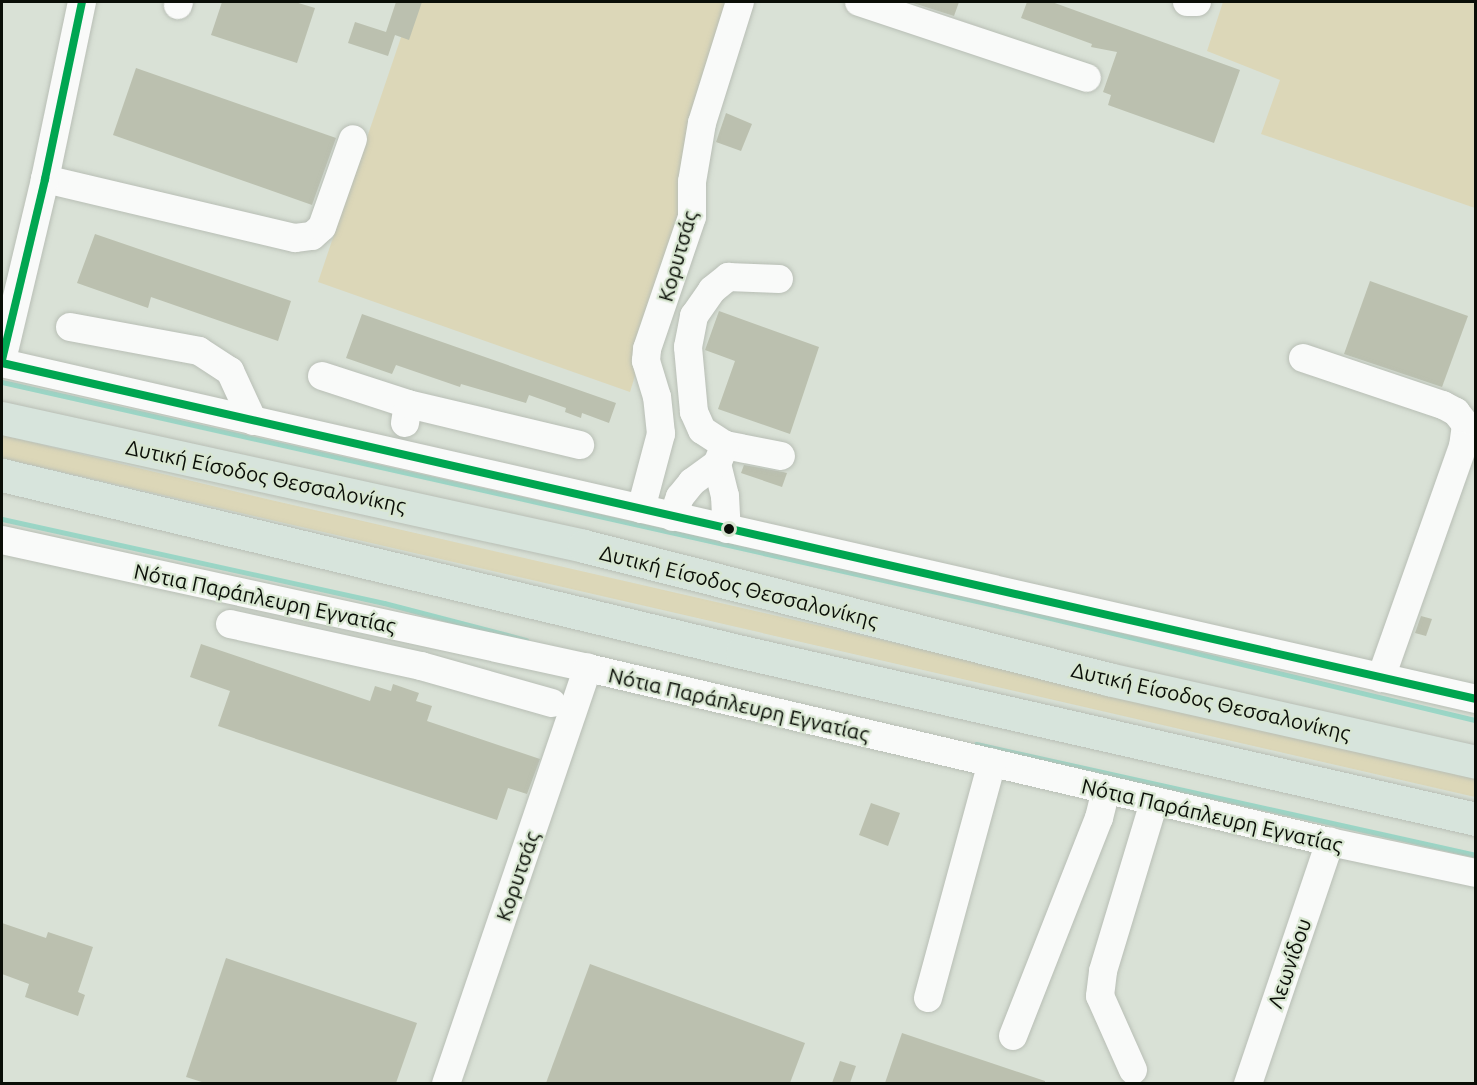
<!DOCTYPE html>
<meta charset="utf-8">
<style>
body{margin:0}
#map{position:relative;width:1477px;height:1085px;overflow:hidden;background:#d9e1d6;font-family:Ubuntu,sans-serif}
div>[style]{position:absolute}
.green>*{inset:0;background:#dcd7b8}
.stream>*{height:5px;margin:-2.5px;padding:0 2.5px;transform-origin:2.5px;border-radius:2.5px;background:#9ad6c6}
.building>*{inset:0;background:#bbc0af}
.roads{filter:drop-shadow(0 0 2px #b8beb5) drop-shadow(0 0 2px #b8beb5)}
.minor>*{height:28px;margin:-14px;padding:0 14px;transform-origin:14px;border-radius:14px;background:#f9faf9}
.highway>*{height:33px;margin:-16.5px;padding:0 16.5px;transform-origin:16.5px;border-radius:16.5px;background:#d7e4dc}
.bus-1>*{height:8px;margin:-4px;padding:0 4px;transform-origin:4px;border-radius:4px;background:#00a651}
.dots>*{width:16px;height:16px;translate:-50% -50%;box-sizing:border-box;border:3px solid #d8e6d1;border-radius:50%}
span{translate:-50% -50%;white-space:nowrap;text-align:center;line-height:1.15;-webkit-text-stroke:4.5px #d8e6d1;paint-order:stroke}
.street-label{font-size:21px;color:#0a0e07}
.frame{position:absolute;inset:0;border:3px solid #0a0e07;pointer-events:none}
</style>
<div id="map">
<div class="green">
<i style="clip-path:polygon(413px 2px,729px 2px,683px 218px,630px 392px,318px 282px)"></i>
<i style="clip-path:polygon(1223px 2px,1475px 2px,1475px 208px,1261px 134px,1280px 80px,1207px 51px)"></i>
<i style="clip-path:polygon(2px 435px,271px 500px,1475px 776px,1475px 797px,2px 458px)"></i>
</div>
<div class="stream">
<i style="left:2px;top:382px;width:1031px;rotate:12.66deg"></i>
<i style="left:1008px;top:608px;width:481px;rotate:13.5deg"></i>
<i style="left:2px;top:519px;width:391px;rotate:12.4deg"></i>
<i style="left:384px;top:603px;width:147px;rotate:14.6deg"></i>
<i style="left:976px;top:744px;width:512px;rotate:12.52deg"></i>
</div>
<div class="building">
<i style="clip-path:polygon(222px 2px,295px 2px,315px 8px,297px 63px,211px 35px)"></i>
<i style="clip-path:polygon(396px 2px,422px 2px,409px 40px,395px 35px,388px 56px,348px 43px,355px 22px,386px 32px)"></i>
<i style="clip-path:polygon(910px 2px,959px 2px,954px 16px)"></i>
<i style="clip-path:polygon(1027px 2px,1052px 2px,1240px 70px,1214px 143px,1108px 105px,1111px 95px,1103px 92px,1117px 52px,1091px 47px,1092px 44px,1021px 18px)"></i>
<i style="clip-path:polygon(136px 68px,336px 138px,312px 205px,113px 135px)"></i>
<i style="clip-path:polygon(726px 113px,752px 124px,741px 151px,716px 142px)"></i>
<i style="clip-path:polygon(95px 234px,291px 301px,278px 341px,151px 297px,148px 308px,77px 283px)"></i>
<i style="clip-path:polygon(1370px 281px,1468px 316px,1442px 387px,1344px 354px)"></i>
<i style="clip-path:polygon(719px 311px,819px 347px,790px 434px,718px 409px,735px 361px,705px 350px)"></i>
<i style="clip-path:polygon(362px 314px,616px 403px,609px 423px,582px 413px,581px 418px,565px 412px,566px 408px,529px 395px,526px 403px,461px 384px,460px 387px,396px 365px,392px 374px,346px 358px)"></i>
<i style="clip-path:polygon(744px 465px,783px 472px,787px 473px,782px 487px,741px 473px)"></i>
<i style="clip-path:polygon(1421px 616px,1432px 619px,1426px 636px,1415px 633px)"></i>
<i style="clip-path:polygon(201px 644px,370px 701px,375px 686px,391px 691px,393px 684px,419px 693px,416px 701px,432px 706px,427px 721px,540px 759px,527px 794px,508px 788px,497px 820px,218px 726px,230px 691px,190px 677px)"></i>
<i style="clip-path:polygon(871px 803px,900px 813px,888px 846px,859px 835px)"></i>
<i style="clip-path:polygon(2px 923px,46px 938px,48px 932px,93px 947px,78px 992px,85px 995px,78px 1016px,25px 997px,29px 984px,2px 974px)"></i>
<i style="clip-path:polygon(226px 958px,417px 1023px,396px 1083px,205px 1083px,186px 1077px)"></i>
<i style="clip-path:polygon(590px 964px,805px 1043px,790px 1083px,546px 1083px)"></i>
<i style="clip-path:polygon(902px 1033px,1045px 1081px,1045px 1083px,885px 1083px)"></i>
<i style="clip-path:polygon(840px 1061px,856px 1066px,850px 1083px,832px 1083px)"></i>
</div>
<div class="roads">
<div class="minor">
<i style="left:859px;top:2px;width:240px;rotate:18.4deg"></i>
<i style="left:1187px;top:2px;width:10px"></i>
<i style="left:178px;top:5px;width:3px;rotate:-72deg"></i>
<i style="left:45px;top:179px;width:257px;rotate:13.3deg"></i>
<i style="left:295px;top:238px;width:17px;rotate:-7deg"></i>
<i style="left:312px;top:236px;width:13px;rotate:-42deg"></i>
<i style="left:322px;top:227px;width:93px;rotate:-70.6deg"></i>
<i style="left:70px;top:327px;width:131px;rotate:10.5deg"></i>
<i style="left:199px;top:351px;width:37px;rotate:33deg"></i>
<i style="left:230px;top:371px;width:55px;rotate:65.3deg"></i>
<i style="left:1303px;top:358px;width:148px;rotate:18.6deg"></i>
<i style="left:1443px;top:405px;width:15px;rotate:28deg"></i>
<i style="left:1456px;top:412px;width:16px;rotate:52deg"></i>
<i style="left:1466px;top:425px;width:21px;rotate:98deg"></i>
<i style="left:1463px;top:446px;width:246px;rotate:109.5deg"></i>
<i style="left:2px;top:360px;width:186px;rotate:-76.6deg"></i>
<i style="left:45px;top:179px;width:181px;rotate:-78.2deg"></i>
<i style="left:2px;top:363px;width:1512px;rotate:12.84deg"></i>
<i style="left:322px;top:376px;width:90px;rotate:18deg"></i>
<i style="left:405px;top:423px;width:19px;rotate:-81deg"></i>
<i style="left:408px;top:404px;width:177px;rotate:13.4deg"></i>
<i style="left:725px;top:445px;width:57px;rotate:11.1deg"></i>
<i style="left:717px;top:464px;width:33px;rotate:76deg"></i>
<i style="left:725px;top:496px;width:33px;rotate:87deg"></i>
<i style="left:641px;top:509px;width:78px;rotate:-75.1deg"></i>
<i style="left:661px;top:434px;width:37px;rotate:-96deg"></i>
<i style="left:657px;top:397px;width:38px;rotate:-107deg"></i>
<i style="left:646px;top:361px;width:12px;rotate:-85deg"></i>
<i style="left:647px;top:349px;width:139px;rotate:-71.2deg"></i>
<i style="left:692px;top:217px;width:35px;rotate:-90deg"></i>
<i style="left:692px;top:182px;width:60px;rotate:-80.4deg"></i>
<i style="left:702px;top:123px;width:127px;rotate:-72.6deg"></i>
<i style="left:673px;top:517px;width:21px;rotate:-71deg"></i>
<i style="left:680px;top:497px;width:19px;rotate:-51deg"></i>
<i style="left:692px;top:482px;width:31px;rotate:-36deg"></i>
<i style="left:717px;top:464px;width:21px;rotate:-67deg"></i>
<i style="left:725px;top:445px;width:27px;rotate:-147deg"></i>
<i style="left:702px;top:430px;width:20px;rotate:-114deg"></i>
<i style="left:694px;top:412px;width:65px;rotate:-95.3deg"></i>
<i style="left:688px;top:347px;width:32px;rotate:-79deg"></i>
<i style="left:694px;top:316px;width:32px;rotate:-55deg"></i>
<i style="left:712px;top:290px;width:21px;rotate:-39deg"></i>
<i style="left:728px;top:277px;width:51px;rotate:2.2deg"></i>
<i style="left:2px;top:540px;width:600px;rotate:12.32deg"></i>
<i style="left:588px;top:668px;width:762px;rotate:13.2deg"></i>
<i style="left:1330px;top:842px;width:149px;rotate:12deg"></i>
<i style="left:230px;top:624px;width:196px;rotate:12.4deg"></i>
<i style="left:421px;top:666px;width:136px;rotate:15.8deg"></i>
<i style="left:928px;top:998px;width:244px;rotate:-74.8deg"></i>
<i style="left:1013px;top:1036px;width:234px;rotate:-68.5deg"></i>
<i style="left:1099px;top:818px;width:29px;rotate:-76deg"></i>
<i style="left:1133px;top:1070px;width:81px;rotate:-114deg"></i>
<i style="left:1100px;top:996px;width:25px;rotate:-83deg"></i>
<i style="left:1103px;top:971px;width:177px;rotate:-73.2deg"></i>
<i style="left:446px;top:1084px;width:440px;rotate:-71.2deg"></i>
<i style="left:1248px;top:1084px;width:256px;rotate:-71.3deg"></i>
</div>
<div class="highway">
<i style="left:2px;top:418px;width:596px;rotate:12.4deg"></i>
<i style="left:584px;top:546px;width:541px;rotate:14.24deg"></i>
<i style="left:1108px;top:679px;width:377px;rotate:12.7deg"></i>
<i style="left:2px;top:475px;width:761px;rotate:13.45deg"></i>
<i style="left:742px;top:652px;width:753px;rotate:12.82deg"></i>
</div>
</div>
<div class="bus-1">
<i style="left:2px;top:360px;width:186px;rotate:-76.6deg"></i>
<i style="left:45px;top:179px;width:181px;rotate:-78.2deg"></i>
<i style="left:2px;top:363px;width:1512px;rotate:12.84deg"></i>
</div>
<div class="dots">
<i style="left:729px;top:529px;background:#0a0e07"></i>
</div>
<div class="street-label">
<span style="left:677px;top:256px;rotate:-74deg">Κορυτσάς</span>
<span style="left:266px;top:476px;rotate:12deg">Δυτική Είσοδος Θεσσαλονίκης</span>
<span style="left:739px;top:586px;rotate:14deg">Δυτική Είσοδος Θεσσαλονίκης</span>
<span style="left:265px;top:598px;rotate:12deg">Νότια Παράπλευρη Εγνατίας</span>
<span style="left:1211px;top:701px;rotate:13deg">Δυτική Είσοδος Θεσσαλονίκης</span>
<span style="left:739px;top:704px;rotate:13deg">Νότια Παράπλευρη Εγνατίας</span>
<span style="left:1212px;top:815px;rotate:13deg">Νότια Παράπλευρη Εγνατίας</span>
<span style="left:517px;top:876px;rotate:-71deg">Κορυτσάς</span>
<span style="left:1289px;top:963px;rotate:-71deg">Λεωνίδου</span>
</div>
<div class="frame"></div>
</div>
